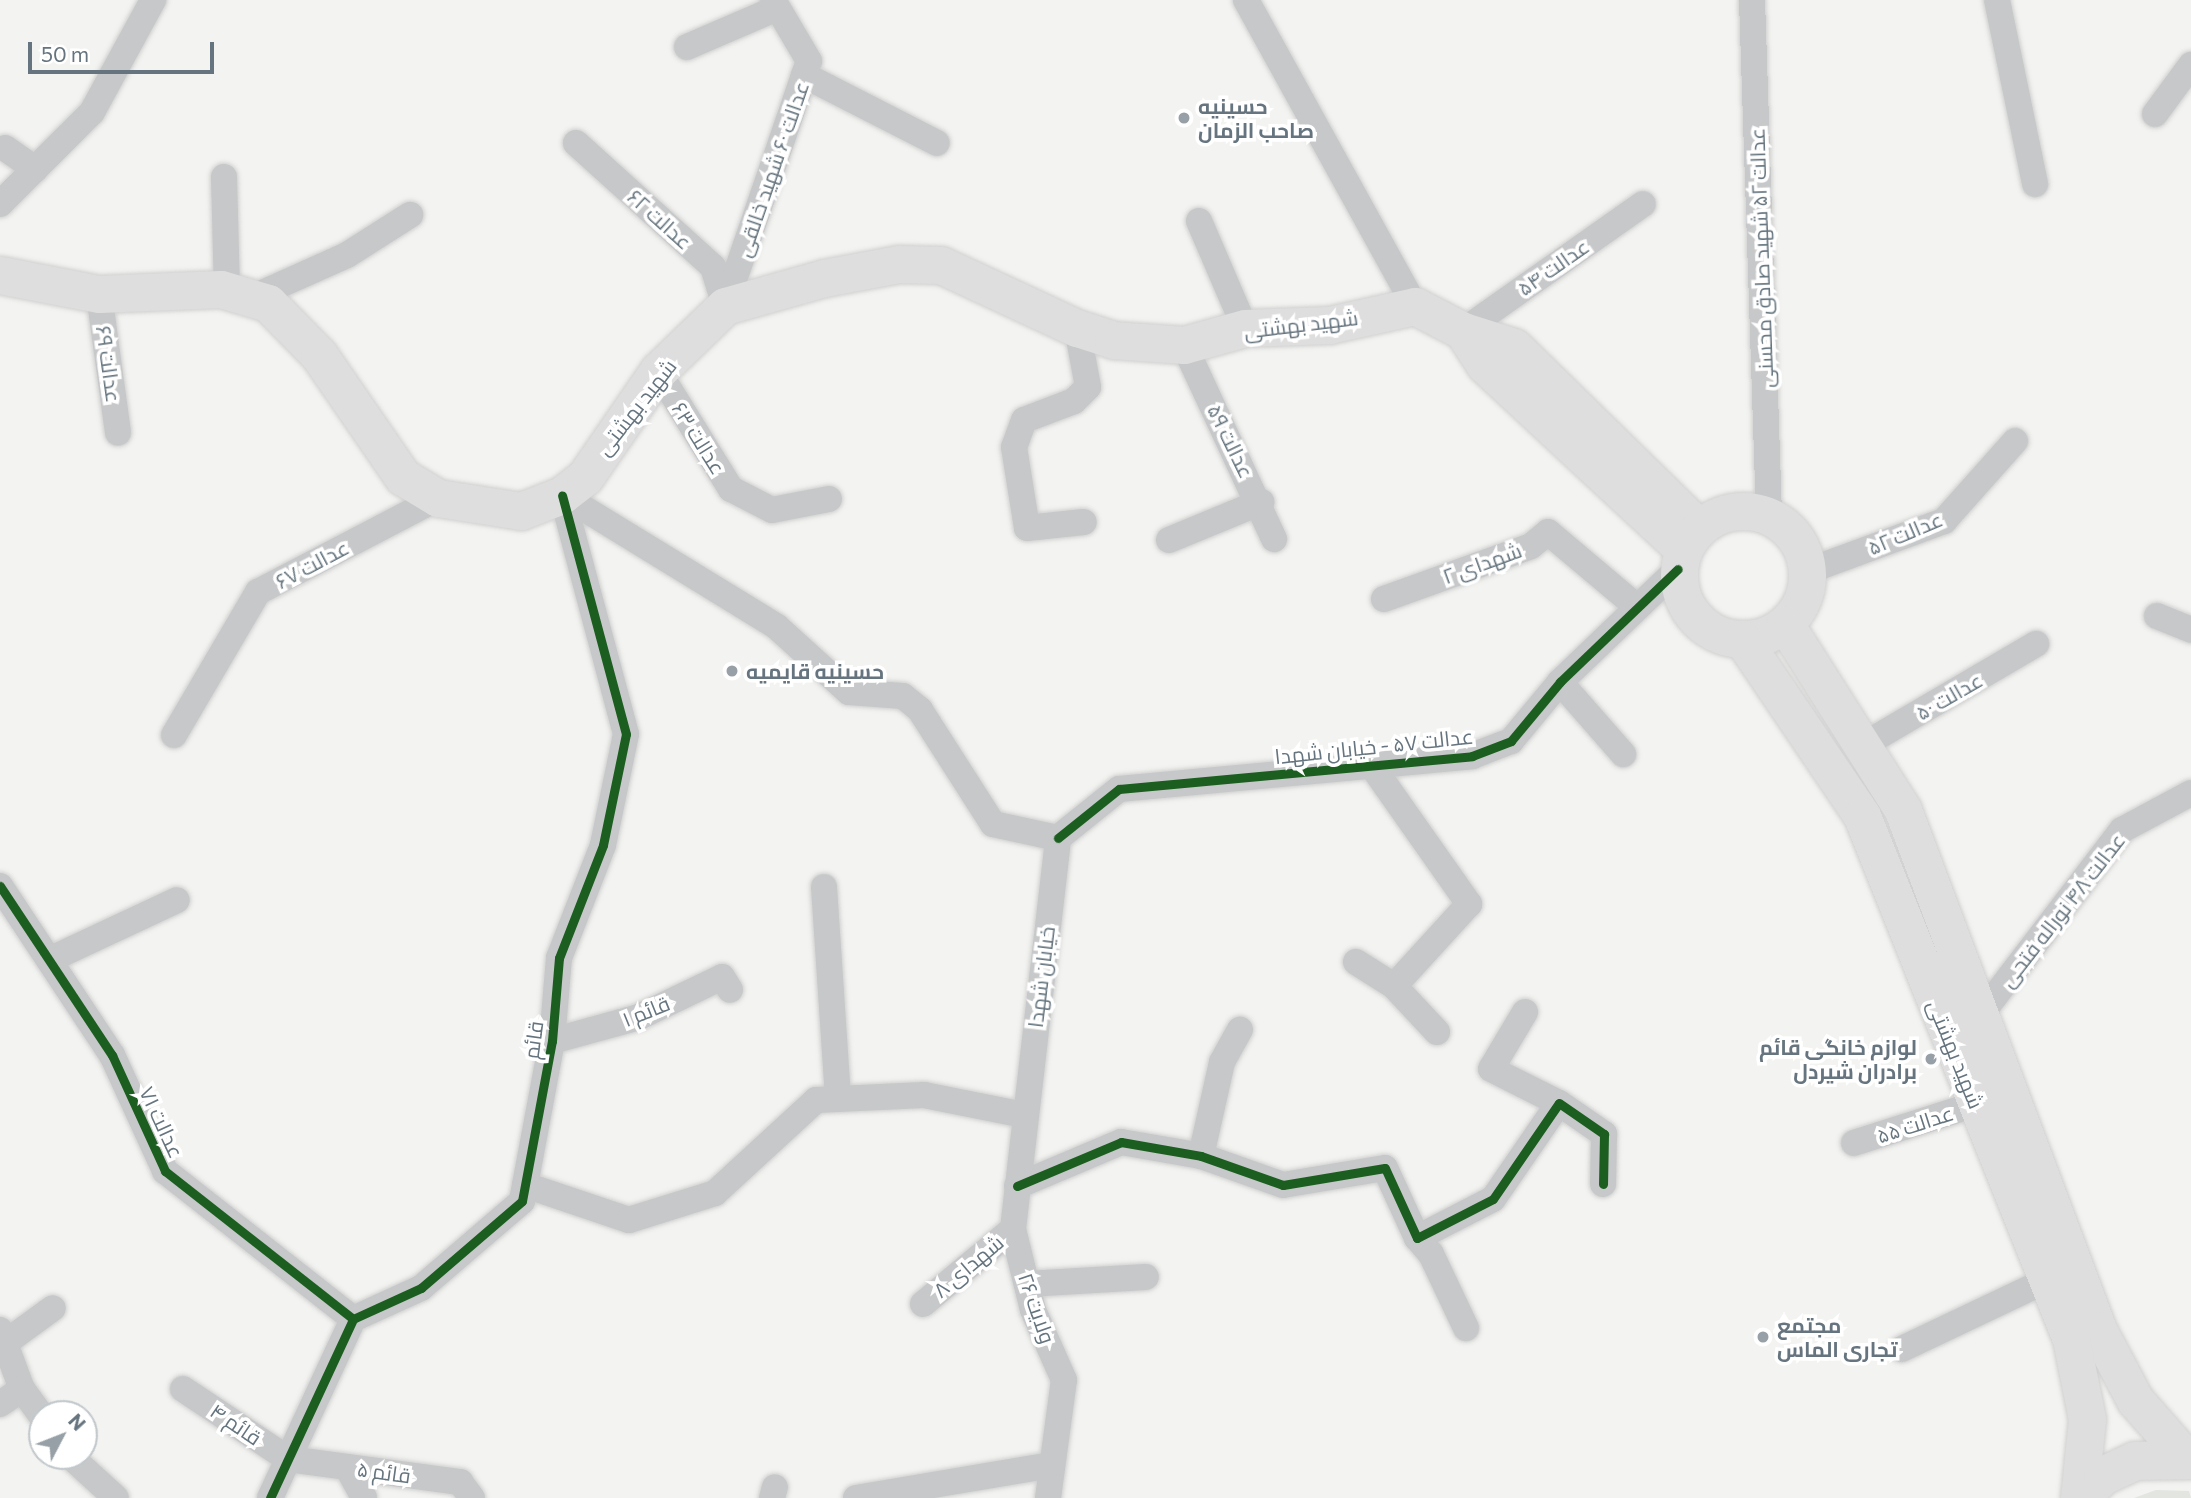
<!DOCTYPE html>
<meta charset="utf-8">
<style>
body{margin:0}
#map{position:relative;width:2191px;height:1498px;overflow:hidden;background:#f3f3f1;font-family:Commissioner,Cairo,sans-serif}
div>[style]{position:absolute}
.green>*{inset:0;background:#e2e5e0}
.roads{filter:drop-shadow(0 0 2px #d0d0d0) drop-shadow(0 0 2px #d0d0d0)}
.minor>*{height:26px;margin:-13px;padding:0 13px;transform-origin:13px;border-radius:13px;background:#c7c8c9}
.secondary>*{height:37px;margin:-18.5px;padding:0 18.5px;transform-origin:18.5px;border-radius:18.5px;background:#dddedd}
.secondary>.ring{margin:-18.5px;padding:0;box-sizing:content-box;background:none;border:37px solid #dddedd;border-radius:50%}
.primary>*{height:38px;margin:-19px;padding:0 19px;transform-origin:19px;border-radius:19px;background:#dddedd}
.cycleway>*{height:9px;margin:-4.5px;padding:0 4.5px;transform-origin:4.5px;border-radius:4.5px;background:#1b5e20}
.dots>*{width:19px;height:19px;translate:-50% -50%;box-sizing:border-box;border:4px solid #fff;border-radius:50%}
span{translate:-50% -50%;white-space:nowrap;text-align:center;line-height:1.15;-webkit-text-stroke:7px #fff;paint-order:stroke}
.poi-label{font-size:21px;color:#65747e;font-weight:700}
.left{translate:0 -50%;text-align:left}
.right{translate:-100% -50%;text-align:right}
.street-label{font-size:21px;color:#65747e}
.north{position:absolute;left:28px;top:1400px;width:70px;height:70px;box-sizing:border-box;background:#fff;border:2px solid #c1c7cb;border-radius:50%;rotate:48deg;font-size:19px;font-weight:700;line-height:28px;text-align:center;color:#65747e}
.north::after{content:'';display:block;margin:auto;width:24px;height:32px;background:#97a0a6;clip-path:polygon(50% 0,100% 100%,50% 72%,0 100%)}
.scale{position:absolute;left:28px;top:42px;width:186px;height:32px;box-sizing:border-box;border:4px solid #65747e;border-top:0;padding-left:9px;font-size:21px;line-height:24px;white-space:nowrap;color:#65747e;-webkit-text-stroke:5px #fff;paint-order:stroke}
</style>
<div id="map">
<div class="green">
<i style="clip-path:polygon(2156px 1490px,2189px 1491px,2191px 1498px,2134px 1498px)"></i>
</div>
<div class="roads">
<div class="minor">
<i style="left:1246px;top:0;width:350px;rotate:61.1deg"></i>
<i style="left:1752px;top:0;width:515px;rotate:88.11deg"></i>
<i style="left:1997px;top:0;width:188px;rotate:78.3deg"></i>
<i style="left:687px;top:47px;width:94px;rotate:-23.3deg"></i>
<i style="left:804px;top:75px;width:149px;rotate:27.1deg"></i>
<i style="left:2155px;top:114px;width:61px;rotate:-53.7deg"></i>
<i style="left:576px;top:143px;width:185px;rotate:42.1deg"></i>
<i style="left:713px;top:267px;width:41px;rotate:72.9deg"></i>
<i style="left:5px;top:148px;width:37px;rotate:35deg"></i>
<i style="left:224px;top:177px;width:113px;rotate:88.5deg"></i>
<i style="left:0;top:204px;width:130px;rotate:-45deg"></i>
<i style="left:92px;top:112px;width:128px;rotate:-61.4deg"></i>
<i style="left:1199px;top:221px;width:116px;rotate:66.7deg"></i>
<i style="left:99px;top:294px;width:140px;rotate:82.2deg"></i>
<i style="left:251px;top:298px;width:105px;rotate:-24.1deg"></i>
<i style="left:347px;top:255px;width:75px;rotate:-32.4deg"></i>
<i style="left:725px;top:306px;width:259px;rotate:-71.1deg"></i>
<i style="left:809px;top:61px;width:71px;rotate:-120.5deg"></i>
<i style="left:1077px;top:328px;width:60px;rotate:79.4deg"></i>
<i style="left:1088px;top:387px;width:20px;rotate:135deg"></i>
<i style="left:1074px;top:401px;width:53px;rotate:159.2deg"></i>
<i style="left:1024px;top:420px;width:29px;rotate:110deg"></i>
<i style="left:1014px;top:447px;width:82px;rotate:80.9deg"></i>
<i style="left:1027px;top:528px;width:57px;rotate:-6deg"></i>
<i style="left:1463px;top:331px;width:220px;rotate:-35.2deg"></i>
<i style="left:1184px;top:345px;width:214px;rotate:65.1deg"></i>
<i style="left:658px;top:371px;width:139px;rotate:58.3deg"></i>
<i style="left:731px;top:489px;width:46px;rotate:27.1deg"></i>
<i style="left:772px;top:510px;width:58px;rotate:-10.9deg"></i>
<i style="left:562px;top:495px;width:252px;rotate:31.5deg"></i>
<i style="left:777px;top:627px;width:97px;rotate:42.1deg"></i>
<i style="left:849px;top:692px;width:54px;rotate:4.2deg"></i>
<i style="left:903px;top:696px;width:22px;rotate:39deg"></i>
<i style="left:920px;top:710px;width:135px;rotate:57.4deg"></i>
<i style="left:993px;top:824px;width:66px;rotate:12.2deg"></i>
<i style="left:1169px;top:540px;width:100px;rotate:-22.4deg"></i>
<i style="left:1808px;top:571px;width:145px;rotate:-20.2deg"></i>
<i style="left:1944px;top:521px;width:107px;rotate:-48.4deg"></i>
<i style="left:1384px;top:599px;width:156px;rotate:-19.8deg"></i>
<i style="left:1531px;top:546px;width:22px;rotate:-39deg"></i>
<i style="left:1548px;top:532px;width:115px;rotate:40.1deg"></i>
<i style="left:2157px;top:616px;width:37px;rotate:22deg"></i>
<i style="left:1560px;top:682px;width:96px;rotate:48.8deg"></i>
<i style="left:174px;top:735px;width:166px;rotate:-59.6deg"></i>
<i style="left:258px;top:592px;width:203px;rotate:-27.6deg"></i>
<i style="left:1862px;top:746px;width:202px;rotate:-30.4deg"></i>
<i style="left:1372px;top:766px;width:169px;rotate:54.9deg"></i>
<i style="left:1469px;top:904px;width:111px;rotate:132.4deg"></i>
<i style="left:1394px;top:986px;width:63px;rotate:46.9deg"></i>
<i style="left:1058px;top:838px;width:78px;rotate:-38.8deg"></i>
<i style="left:1119px;top:789px;width:355px;rotate:-5.3deg"></i>
<i style="left:1472px;top:756px;width:42px;rotate:-21deg"></i>
<i style="left:1511px;top:741px;width:77px;rotate:-50.3deg"></i>
<i style="left:1560px;top:682px;width:163px;rotate:-43.8deg"></i>
<i style="left:0;top:886px;width:203px;rotate:56.5deg"></i>
<i style="left:112px;top:1055px;width:128px;rotate:65.4deg"></i>
<i style="left:165px;top:1171px;width:239px;rotate:38.2deg"></i>
<i style="left:824px;top:887px;width:212px;rotate:86.2deg"></i>
<i style="left:49px;top:960px;width:141px;rotate:-25.1deg"></i>
<i style="left:1356px;top:962px;width:45px;rotate:32.3deg"></i>
<i style="left:1525px;top:1012px;width:66px;rotate:120.8deg"></i>
<i style="left:1491px;top:1069px;width:76px;rotate:26.6deg"></i>
<i style="left:1979px;top:1017px;width:235px;rotate:-52.6deg"></i>
<i style="left:2122px;top:830px;width:78px;rotate:-28.2deg"></i>
<i style="left:552px;top:1041px;width:90px;rotate:-15.4deg"></i>
<i style="left:639px;top:1017px;width:92px;rotate:-25.7deg"></i>
<i style="left:722px;top:977px;width:15px;rotate:58deg"></i>
<i style="left:1854px;top:1143px;width:128px;rotate:-17.7deg"></i>
<i style="left:1201px;top:1156px;width:96px;rotate:-77.4deg"></i>
<i style="left:1222px;top:1062px;width:37px;rotate:-61deg"></i>
<i style="left:525px;top:1185px;width:110px;rotate:18.6deg"></i>
<i style="left:629px;top:1220px;width:90px;rotate:-17.4deg"></i>
<i style="left:715px;top:1193px;width:137px;rotate:-42.6deg"></i>
<i style="left:816px;top:1100px;width:108px;rotate:-2.7deg"></i>
<i style="left:924px;top:1095px;width:102px;rotate:11.3deg"></i>
<i style="left:1017px;top:1186px;width:113px;rotate:-22.9deg"></i>
<i style="left:1121px;top:1142px;width:81px;rotate:9.9deg"></i>
<i style="left:1201px;top:1156px;width:87px;rotate:19.5deg"></i>
<i style="left:1283px;top:1185px;width:103px;rotate:-9.5deg"></i>
<i style="left:1385px;top:1168px;width:77px;rotate:65.4deg"></i>
<i style="left:1417px;top:1238px;width:85px;rotate:-27.2deg"></i>
<i style="left:1493px;top:1199px;width:116px;rotate:-55.5deg"></i>
<i style="left:1559px;top:1103px;width:55px;rotate:34.6deg"></i>
<i style="left:1604px;top:1134px;width:50px;rotate:91.1deg"></i>
<i style="left:1417px;top:1238px;width:21px;rotate:49deg"></i>
<i style="left:1431px;top:1254px;width:82px;rotate:64.7deg"></i>
<i style="left:1027px;top:1284px;width:119px;rotate:-3.4deg"></i>
<i style="left:923px;top:1304px;width:117px;rotate:-39.8deg"></i>
<i style="left:0;top:1330px;width:63px;rotate:69.6deg"></i>
<i style="left:22px;top:1389px;width:34px;rotate:54deg"></i>
<i style="left:5px;top:1343px;width:59px;rotate:-36.1deg"></i>
<i style="left:1902px;top:1349px;width:161px;rotate:-25.4deg"></i>
<i style="left:183px;top:1389px;width:126px;rotate:33.7deg"></i>
<i style="left:288px;top:1459px;width:174px;rotate:7.6deg"></i>
<i style="left:460px;top:1482px;width:20px;rotate:53deg"></i>
<i style="left:0;top:1404px;width:27px;rotate:-34deg"></i>
<i style="left:70px;top:1456px;width:62px;rotate:42.4deg"></i>
<i style="left:347px;top:1467px;width:35px;rotate:61deg"></i>
<i style="left:270px;top:1498px;width:197px;rotate:-65.1deg"></i>
<i style="left:353px;top:1319px;width:75px;rotate:-24.5deg"></i>
<i style="left:421px;top:1288px;width:133px;rotate:-40.7deg"></i>
<i style="left:522px;top:1201px;width:163px;rotate:-79.4deg"></i>
<i style="left:552px;top:1041px;width:83px;rotate:-85.2deg"></i>
<i style="left:559px;top:958px;width:121px;rotate:-68.7deg"></i>
<i style="left:603px;top:845px;width:113px;rotate:-78.3deg"></i>
<i style="left:626px;top:734px;width:247px;rotate:-105deg"></i>
<i style="left:772px;top:1498px;width:11px;rotate:-75deg"></i>
<i style="left:856px;top:1498px;width:199px;rotate:-9.6deg"></i>
<i style="left:1048px;top:1498px;width:119px;rotate:-82.3deg"></i>
<i style="left:1064px;top:1380px;width:77px;rotate:-113.9deg"></i>
<i style="left:1033px;top:1310px;width:83px;rotate:-103.9deg"></i>
<i style="left:1013px;top:1229px;width:394px;rotate:-83.4deg"></i>
</div>
<div class="secondary">
<i style="left:0;top:275px;width:101px;rotate:10.9deg"></i>
<i style="left:99px;top:294px;width:122px;rotate:-2.3deg"></i>
<i style="left:221px;top:289px;width:49px;rotate:16.6deg"></i>
<i style="left:268px;top:303px;width:73px;rotate:45.6deg"></i>
<i style="left:319px;top:355px;width:148px;rotate:55.5deg"></i>
<i style="left:403px;top:477px;width:41px;rotate:31deg"></i>
<i style="left:438px;top:498px;width:84px;rotate:8.9deg"></i>
<i style="left:521px;top:511px;width:44px;rotate:-21.3deg"></i>
<i style="left:562px;top:495px;width:29px;rotate:-38deg"></i>
<i style="left:585px;top:477px;width:129px;rotate:-55.4deg"></i>
<i style="left:658px;top:371px;width:93px;rotate:-44.1deg"></i>
<i style="left:725px;top:306px;width:103px;rotate:-15.8deg"></i>
<i style="left:824px;top:278px;width:76px;rotate:-10.6deg"></i>
<i style="left:899px;top:264px;width:42px;rotate:1.4deg"></i>
<i style="left:941px;top:265px;width:150px;rotate:24.9deg"></i>
<i style="left:1077px;top:328px;width:38px;rotate:18deg"></i>
<i style="left:1113px;top:340px;width:71px;rotate:4deg"></i>
<i style="left:1184px;top:345px;width:63px;rotate:-15.6deg"></i>
<i style="left:1245px;top:328px;width:84px;rotate:-2deg"></i>
<i style="left:1329px;top:325px;width:88px;rotate:-12.5deg"></i>
<i style="left:1415px;top:306px;width:54px;rotate:27.5deg"></i>
<i style="left:1463px;top:331px;width:40px;rotate:57.1deg"></i>
<i style="left:1485px;top:365px;width:270px;rotate:42.9deg"></i>
<i style="left:1463px;top:331px;width:53px;rotate:17.4deg"></i>
<i style="left:1514px;top:347px;width:257px;rotate:44.4deg"></i>
<i class="ring" style="left:1679px;top:511px;width:91px;height:91px"></i>
<i style="left:1785px;top:624px;width:220px;rotate:57.6deg"></i>
<i style="left:1903px;top:810px;width:555px;rotate:69.44deg"></i>
<i style="left:2098px;top:1330px;width:79px;rotate:62.1deg"></i>
<i style="left:2135px;top:1400px;width:77px;rotate:48.7deg"></i>
<i style="left:1743px;top:640px;width:212px;rotate:55.9deg"></i>
<i style="left:1862px;top:816px;width:563px;rotate:68.22deg"></i>
<i style="left:2071px;top:1339px;width:82px;rotate:78.7deg"></i>
<i style="left:2087px;top:1419px;width:79px;rotate:95.8deg"></i>
</div>
<div class="primary">
<i style="left:2081px;top:1498px;width:31px;rotate:-45deg"></i>
<i style="left:2103px;top:1476px;width:35px;rotate:-25deg"></i>
<i style="left:2135px;top:1461px;width:56px;rotate:-1deg"></i>
</div>
</div>
<div class="cycleway">
<i style="left:1058px;top:838px;width:78px;rotate:-38.8deg"></i>
<i style="left:1119px;top:789px;width:355px;rotate:-5.3deg"></i>
<i style="left:1472px;top:756px;width:42px;rotate:-21deg"></i>
<i style="left:1511px;top:741px;width:77px;rotate:-50.3deg"></i>
<i style="left:1560px;top:682px;width:163px;rotate:-43.8deg"></i>
<i style="left:0;top:886px;width:203px;rotate:56.5deg"></i>
<i style="left:112px;top:1055px;width:128px;rotate:65.4deg"></i>
<i style="left:165px;top:1171px;width:239px;rotate:38.2deg"></i>
<i style="left:1017px;top:1186px;width:113px;rotate:-22.9deg"></i>
<i style="left:1121px;top:1142px;width:81px;rotate:9.9deg"></i>
<i style="left:1201px;top:1156px;width:87px;rotate:19.5deg"></i>
<i style="left:1283px;top:1185px;width:103px;rotate:-9.5deg"></i>
<i style="left:1385px;top:1168px;width:77px;rotate:65.4deg"></i>
<i style="left:1417px;top:1238px;width:85px;rotate:-27.2deg"></i>
<i style="left:1493px;top:1199px;width:116px;rotate:-55.5deg"></i>
<i style="left:1559px;top:1103px;width:55px;rotate:34.6deg"></i>
<i style="left:1604px;top:1134px;width:50px;rotate:91.1deg"></i>
<i style="left:270px;top:1498px;width:197px;rotate:-65.1deg"></i>
<i style="left:353px;top:1319px;width:75px;rotate:-24.5deg"></i>
<i style="left:421px;top:1288px;width:133px;rotate:-40.7deg"></i>
<i style="left:522px;top:1201px;width:163px;rotate:-79.4deg"></i>
<i style="left:552px;top:1041px;width:83px;rotate:-85.2deg"></i>
<i style="left:559px;top:958px;width:121px;rotate:-68.7deg"></i>
<i style="left:603px;top:845px;width:113px;rotate:-78.3deg"></i>
<i style="left:626px;top:734px;width:247px;rotate:-105deg"></i>
</div>
<div class="dots">
<i style="left:1184px;top:118px;background:#97a0a6"></i>
<i style="left:732px;top:671px;background:#97a0a6"></i>
<i style="left:1931px;top:1059px;background:#97a0a6"></i>
<i style="left:1763px;top:1337px;background:#97a0a6"></i>
</div>
<div class="poi-label">
<span class="left" style="left:1198px;top:118px">حسینیه<br>صاحب الزمان</span>
<span class="left" style="left:746px;top:671px">حسینیه قایمیه</span>
<span class="right" style="left:1917px;top:1059px">لوازم خانگی قائم<br>برادران شیردل</span>
<span class="left" style="left:1777px;top:1337px">مجتمع<br>تجاری الماس</span>
</div>
<div class="street-label">
<span style="left:772px;top:169px;rotate:-71deg">عدالت ۶۰ شهید خالقی</span>
<span style="left:660px;top:219px;rotate:42deg">عدالت ۶۲</span>
<span style="left:1761px;top:258px;rotate:-92deg">عدالت ۵۲ شهید صادق محسنی</span>
<span style="left:1553px;top:267px;rotate:-35deg">عدالت ۵۴</span>
<span style="left:1301px;top:324px;rotate:-7deg">شهید بهشتی</span>
<span style="left:109px;top:364px;rotate:82deg">عدالت ۶۹</span>
<span style="left:636px;top:407px;rotate:-52deg">شهید بهشتی</span>
<span style="left:699px;top:438px;rotate:58deg">عدالت ۶۳</span>
<span style="left:1231px;top:441px;rotate:64deg">عدالت ۵۹</span>
<span style="left:1905px;top:533px;rotate:-23deg">عدالت ۵۲</span>
<span style="left:1482px;top:563px;rotate:-20deg">شهدای ۲</span>
<span style="left:312px;top:564px;rotate:-28deg">عدالت ۶۷</span>
<span style="left:1949px;top:696px;rotate:-30deg">عدالت ۵۰</span>
<span style="left:1374px;top:746px;rotate:-6deg">عدالت ۵۷ - خیابان شهدا</span>
<span style="left:2062px;top:910px;rotate:-52deg">عدالت ۴۸ نوراله فتحی</span>
<span style="left:1041px;top:977px;rotate:-83deg">خیابان شهدا</span>
<span style="left:646px;top:1011px;rotate:-22deg">قائم ۱</span>
<span style="left:533px;top:1040px;rotate:-82deg">قائم</span>
<span style="left:1956px;top:1054px;rotate:68deg">شهید بهشتی</span>
<span style="left:162px;top:1122px;rotate:65deg">عدالت ۷۱</span>
<span style="left:1915px;top:1124px;rotate:-18deg">عدالت ۵۵</span>
<span style="left:968px;top:1266px;rotate:-40deg">شهدای ۸</span>
<span style="left:1037px;top:1308px;rotate:71deg">ولایت ۲۶</span>
<span style="left:236px;top:1424px;rotate:34deg">قائم ۴</span>
<span style="left:384px;top:1472px;rotate:8deg">قائم ۵</span>
</div>
<div class="north">N</div>
<div class="scale">50 m</div>
</div>
